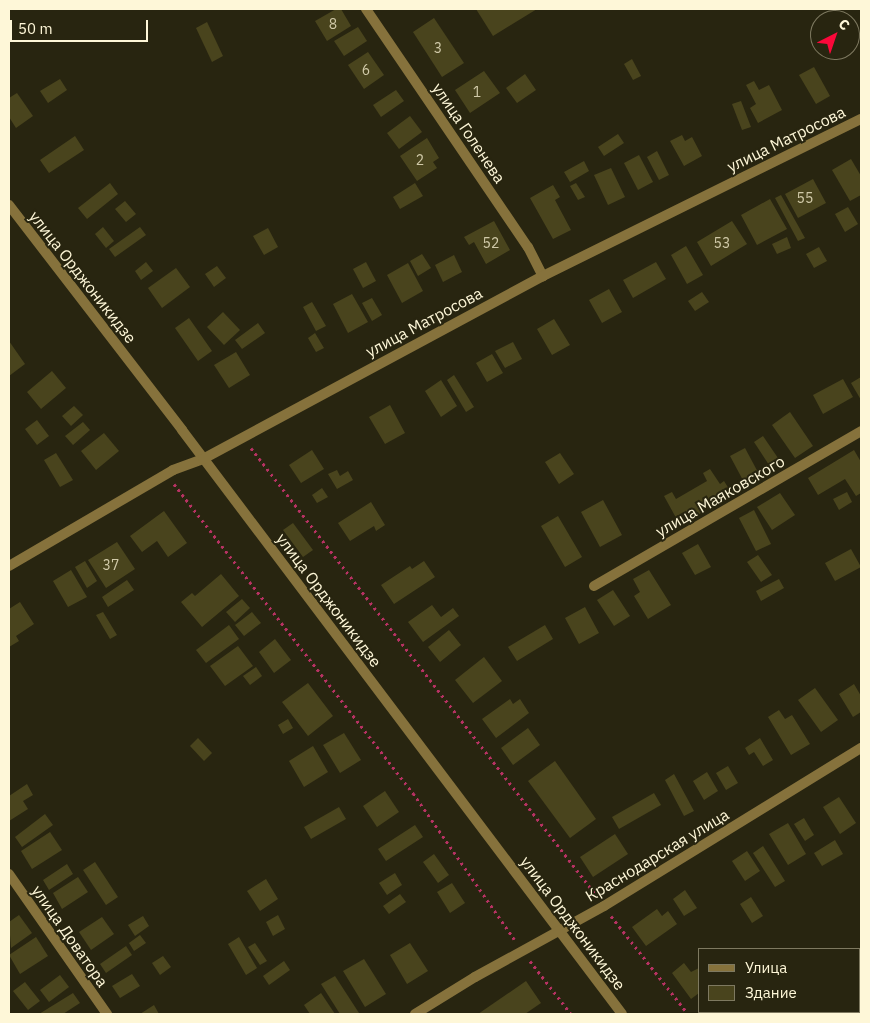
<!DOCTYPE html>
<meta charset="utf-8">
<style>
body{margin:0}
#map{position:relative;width:870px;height:1023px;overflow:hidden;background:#282510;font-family:"IBM Plex Sans",sans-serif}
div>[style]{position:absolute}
.building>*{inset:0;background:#49441d}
.path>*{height:3px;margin-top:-1.5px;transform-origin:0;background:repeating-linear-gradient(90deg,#b83263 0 2.5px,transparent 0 6.5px)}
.street>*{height:10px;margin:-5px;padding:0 5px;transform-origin:5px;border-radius:5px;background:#86723c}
span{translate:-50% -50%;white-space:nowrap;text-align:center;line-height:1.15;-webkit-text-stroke:4px #282510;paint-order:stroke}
.number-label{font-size:14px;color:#d1caa9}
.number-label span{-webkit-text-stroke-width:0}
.street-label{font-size:16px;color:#fef7d8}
.frame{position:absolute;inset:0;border:10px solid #fef7d8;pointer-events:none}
.legend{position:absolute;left:698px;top:948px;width:162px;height:65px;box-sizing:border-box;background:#282510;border:1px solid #7e7960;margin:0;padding:6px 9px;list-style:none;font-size:15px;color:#fef7d8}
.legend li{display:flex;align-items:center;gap:10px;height:25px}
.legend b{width:25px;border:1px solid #7e7960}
.north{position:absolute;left:810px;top:10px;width:50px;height:50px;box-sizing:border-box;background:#282510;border:1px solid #7e7960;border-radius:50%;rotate:41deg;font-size:14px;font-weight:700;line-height:20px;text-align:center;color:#fef7d8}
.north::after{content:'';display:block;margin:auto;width:18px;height:22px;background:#fb083a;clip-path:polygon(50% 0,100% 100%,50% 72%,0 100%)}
.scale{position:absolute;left:10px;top:20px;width:138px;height:22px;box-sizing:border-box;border:2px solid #fef7d8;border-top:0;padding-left:6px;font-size:15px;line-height:18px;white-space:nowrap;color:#fef7d8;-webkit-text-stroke:4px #282510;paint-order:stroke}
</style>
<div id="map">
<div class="building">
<i style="clip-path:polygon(336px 9px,341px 9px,351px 26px,327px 41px,315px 21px)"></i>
<i style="clip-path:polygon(476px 9px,537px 9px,493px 36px)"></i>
<i style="clip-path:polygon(434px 18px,464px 63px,442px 77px,413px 32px)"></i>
<i style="clip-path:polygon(207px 22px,223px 56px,212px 62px,196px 28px)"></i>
<i style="clip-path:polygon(358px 27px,367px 41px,344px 56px,334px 41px)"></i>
<i style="clip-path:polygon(368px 52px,384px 75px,364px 89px,348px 65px)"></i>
<i style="clip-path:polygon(632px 59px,641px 76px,633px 80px,624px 64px)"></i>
<i style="clip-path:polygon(814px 67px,830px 96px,816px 104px,799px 75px)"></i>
<i style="clip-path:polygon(484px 71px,500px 93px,470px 113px,455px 90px)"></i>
<i style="clip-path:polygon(525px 74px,536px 90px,517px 103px,506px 88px)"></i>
<i style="clip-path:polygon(60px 79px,67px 90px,48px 103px,40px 91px)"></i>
<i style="clip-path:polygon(754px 81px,759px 90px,769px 85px,782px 110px,758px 123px,750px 108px,756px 104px,746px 85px)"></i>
<i style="clip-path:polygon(396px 90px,404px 101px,381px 117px,373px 105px)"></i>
<i style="clip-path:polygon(17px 93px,33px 116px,16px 128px,9px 117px,9px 98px)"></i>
<i style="clip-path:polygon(741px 101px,751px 127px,742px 130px,732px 104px)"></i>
<i style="clip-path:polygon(410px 116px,422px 132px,399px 149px,387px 133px)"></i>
<i style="clip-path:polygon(618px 134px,624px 143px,604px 156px,598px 147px)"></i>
<i style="clip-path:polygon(682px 135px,685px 141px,692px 137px,702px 156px,684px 166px,670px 141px)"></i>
<i style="clip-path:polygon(75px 136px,84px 150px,49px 173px,40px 160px)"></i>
<i style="clip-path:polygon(427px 138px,439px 158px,433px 162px,437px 168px,417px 181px,400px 156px)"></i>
<i style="clip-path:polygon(657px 151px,669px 175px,659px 180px,647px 157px)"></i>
<i style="clip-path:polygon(639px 155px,653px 182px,638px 190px,624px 163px)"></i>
<i style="clip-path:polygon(851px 159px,861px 176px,861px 195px,850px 201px,832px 170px)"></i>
<i style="clip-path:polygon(584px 161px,589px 171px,570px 182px,564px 172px)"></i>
<i style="clip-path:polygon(611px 168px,625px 197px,608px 205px,594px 175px)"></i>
<i style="clip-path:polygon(813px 179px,826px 203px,798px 218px,785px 194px)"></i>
<i style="clip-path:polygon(110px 183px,118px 194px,87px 219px,78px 208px)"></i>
<i style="clip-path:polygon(415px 183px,423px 196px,400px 209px,393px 197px)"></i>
<i style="clip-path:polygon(576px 183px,585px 197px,578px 200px,570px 186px)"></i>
<i style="clip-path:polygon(553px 185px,560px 197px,555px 200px,571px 230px,553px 239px,530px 198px)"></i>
<i style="clip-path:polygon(781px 195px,805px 238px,798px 241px,775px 198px)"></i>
<i style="clip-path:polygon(770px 199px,787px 229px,757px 245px,741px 215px)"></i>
<i style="clip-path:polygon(125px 201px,136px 214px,126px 222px,115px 209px)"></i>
<i style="clip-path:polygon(848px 207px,858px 224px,845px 232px,835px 214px)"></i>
<i style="clip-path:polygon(494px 221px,510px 250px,486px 264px,474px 242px,469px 245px,464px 237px)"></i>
<i style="clip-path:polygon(732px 221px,747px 244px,711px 266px,697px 242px)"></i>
<i style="clip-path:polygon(103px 227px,114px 241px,106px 248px,95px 234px)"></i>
<i style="clip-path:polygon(140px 227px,146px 235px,115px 257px,109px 249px)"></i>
<i style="clip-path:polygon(268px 228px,278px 247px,264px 255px,253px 236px)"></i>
<i style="clip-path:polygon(787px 237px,791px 248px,777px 254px,772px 244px)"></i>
<i style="clip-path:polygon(686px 246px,703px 275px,687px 284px,671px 255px)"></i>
<i style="clip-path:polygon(819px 247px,827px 261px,814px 268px,806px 254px)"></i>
<i style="clip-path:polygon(422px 254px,431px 268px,418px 276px,410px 261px)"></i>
<i style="clip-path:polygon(454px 255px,462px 272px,443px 282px,435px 265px)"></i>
<i style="clip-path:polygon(146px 262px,153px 271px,141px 280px,135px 271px)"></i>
<i style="clip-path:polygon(366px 262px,376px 281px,363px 288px,353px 269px)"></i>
<i style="clip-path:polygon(656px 262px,666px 279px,633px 298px,623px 280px)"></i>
<i style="clip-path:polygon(408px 263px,423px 291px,402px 303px,387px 275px)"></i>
<i style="clip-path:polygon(217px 266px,226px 278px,214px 287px,205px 274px)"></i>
<i style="clip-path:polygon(176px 268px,190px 287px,162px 308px,148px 288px)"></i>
<i style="clip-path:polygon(609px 289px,622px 312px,602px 323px,589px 300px)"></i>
<i style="clip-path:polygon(702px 292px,709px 302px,695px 311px,688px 301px)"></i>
<i style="clip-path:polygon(352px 294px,368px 322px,348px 333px,333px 304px)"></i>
<i style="clip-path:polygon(372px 298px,382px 315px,372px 321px,362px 303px)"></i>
<i style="clip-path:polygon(312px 302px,326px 326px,316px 331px,303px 307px)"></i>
<i style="clip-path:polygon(223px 312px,240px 330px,224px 345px,207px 327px)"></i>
<i style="clip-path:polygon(189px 318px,212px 351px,198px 361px,175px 328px)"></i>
<i style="clip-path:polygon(554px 319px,570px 345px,552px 355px,537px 329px)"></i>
<i style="clip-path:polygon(258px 323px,265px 333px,242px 349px,235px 340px)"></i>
<i style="clip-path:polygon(315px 333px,324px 348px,316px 352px,308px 338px)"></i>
<i style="clip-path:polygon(9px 341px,25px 364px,9px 376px)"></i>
<i style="clip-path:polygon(513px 342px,522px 359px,505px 368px,495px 351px)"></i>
<i style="clip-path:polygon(236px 352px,250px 375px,229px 388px,214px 365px)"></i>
<i style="clip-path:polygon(492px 354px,503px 373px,487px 382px,476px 363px)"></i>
<i style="clip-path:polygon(52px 371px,66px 388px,41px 409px,27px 392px)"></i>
<i style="clip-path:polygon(454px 375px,474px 407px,466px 412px,447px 380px)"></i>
<i style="clip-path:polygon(861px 377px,861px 400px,851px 383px)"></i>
<i style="clip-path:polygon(843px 379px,853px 397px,823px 414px,813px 395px)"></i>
<i style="clip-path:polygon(441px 380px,457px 406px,441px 417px,425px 391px)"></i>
<i style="clip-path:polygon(390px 405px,405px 433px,385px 444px,369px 417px)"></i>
<i style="clip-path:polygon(74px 406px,83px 415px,71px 426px,62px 416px)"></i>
<i style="clip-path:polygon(790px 412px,813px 446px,795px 458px,772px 425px)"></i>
<i style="clip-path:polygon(37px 420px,49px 436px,37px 445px,25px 429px)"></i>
<i style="clip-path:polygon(83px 422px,90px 430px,73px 445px,65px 436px)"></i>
<i style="clip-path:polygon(104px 433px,119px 451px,96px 470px,81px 451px)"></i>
<i style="clip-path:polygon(763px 436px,780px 461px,771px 468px,754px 442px)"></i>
<i style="clip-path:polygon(745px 448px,760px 476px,745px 484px,730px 456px)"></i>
<i style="clip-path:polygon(312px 450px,324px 469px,301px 483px,289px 465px)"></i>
<i style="clip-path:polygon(854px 450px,861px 462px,861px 493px,856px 496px,845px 479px,818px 495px,808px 478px)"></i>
<i style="clip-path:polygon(56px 453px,73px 480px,60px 487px,44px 460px)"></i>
<i style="clip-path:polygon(560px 453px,574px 474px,559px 484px,545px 462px)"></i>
<i style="clip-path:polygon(710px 469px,720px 484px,724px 481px,729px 489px,724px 492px,727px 498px,680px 525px,664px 496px,672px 492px,676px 499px,707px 481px,703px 473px)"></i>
<i style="clip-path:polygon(337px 470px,340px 476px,348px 471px,353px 480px,337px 489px,328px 474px)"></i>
<i style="clip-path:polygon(322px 488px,328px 497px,317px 503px,312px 495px)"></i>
<i style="clip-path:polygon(847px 492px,852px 502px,839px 510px,833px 499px)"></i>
<i style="clip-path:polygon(780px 493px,795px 515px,772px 530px,757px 507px)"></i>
<i style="clip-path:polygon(603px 500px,622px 535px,600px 547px,581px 512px)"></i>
<i style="clip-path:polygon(371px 502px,385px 525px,376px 531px,374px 526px,350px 541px,338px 523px)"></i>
<i style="clip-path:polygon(754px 510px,771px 544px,756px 551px,739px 518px)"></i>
<i style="clip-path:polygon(164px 511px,187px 543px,168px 557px,157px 541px,142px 552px,130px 536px)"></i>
<i style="clip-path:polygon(558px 516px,582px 557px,565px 567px,541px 526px)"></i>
<i style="clip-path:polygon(293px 523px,313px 550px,303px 557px,283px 530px)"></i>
<i style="clip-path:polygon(117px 542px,135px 569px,106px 588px,88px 560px)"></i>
<i style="clip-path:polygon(698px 544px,711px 567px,695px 575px,682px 553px)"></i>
<i style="clip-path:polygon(851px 549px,861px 567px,835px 581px,825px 563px)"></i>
<i style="clip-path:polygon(758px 555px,772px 575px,761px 582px,747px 562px)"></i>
<i style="clip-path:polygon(85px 561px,97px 581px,87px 588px,75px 567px)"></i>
<i style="clip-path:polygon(424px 561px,435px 577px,394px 604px,381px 585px,410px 566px,412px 569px)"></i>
<i style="clip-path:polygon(71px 570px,87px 597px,68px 607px,53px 581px)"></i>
<i style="clip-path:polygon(649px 570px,671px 605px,648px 619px,634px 596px,640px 592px,633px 579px)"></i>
<i style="clip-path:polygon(221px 574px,239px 596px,202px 627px,181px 602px,192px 593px,195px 596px)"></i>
<i style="clip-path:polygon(779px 579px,784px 588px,761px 601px,756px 591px)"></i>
<i style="clip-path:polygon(127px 580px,134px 590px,108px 607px,102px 597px)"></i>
<i style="clip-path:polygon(613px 590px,630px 616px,614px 626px,597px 600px)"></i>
<i style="clip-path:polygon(242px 599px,250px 608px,235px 622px,226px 612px)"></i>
<i style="clip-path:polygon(20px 602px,34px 624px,16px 636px,19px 641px,9px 647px,9px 609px)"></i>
<i style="clip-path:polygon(432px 605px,441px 617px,453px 608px,459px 616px,423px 642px,408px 622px)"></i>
<i style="clip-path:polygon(585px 607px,599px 633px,579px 644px,565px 618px)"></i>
<i style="clip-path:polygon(103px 612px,117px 635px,110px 639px,96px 615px)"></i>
<i style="clip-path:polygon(252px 612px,261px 623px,244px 636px,235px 625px)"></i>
<i style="clip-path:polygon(229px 625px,239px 639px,206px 663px,196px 650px)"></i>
<i style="clip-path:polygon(545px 625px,553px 639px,517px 661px,508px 647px)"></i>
<i style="clip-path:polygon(449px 630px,461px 645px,440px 662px,428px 647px)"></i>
<i style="clip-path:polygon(275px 639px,291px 660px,274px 673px,259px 652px)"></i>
<i style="clip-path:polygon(238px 646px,253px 666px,225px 686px,210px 666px)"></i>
<i style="clip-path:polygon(484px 657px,502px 681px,473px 703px,455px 680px)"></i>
<i style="clip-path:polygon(256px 667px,262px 676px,250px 685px,243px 676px)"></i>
<i style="clip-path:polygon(308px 683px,333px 716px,308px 736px,282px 702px)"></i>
<i style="clip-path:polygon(854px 684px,861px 696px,861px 712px,853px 717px,839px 694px)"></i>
<i style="clip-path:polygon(815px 688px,838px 720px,821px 732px,798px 700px)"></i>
<i style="clip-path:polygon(510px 699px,513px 704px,520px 699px,529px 713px,496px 738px,482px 719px)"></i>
<i style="clip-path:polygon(779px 710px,785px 719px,792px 715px,810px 744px,791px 755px,768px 717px)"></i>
<i style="clip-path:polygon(288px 719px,293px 728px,283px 734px,278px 725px)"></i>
<i style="clip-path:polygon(528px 728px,540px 745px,513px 765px,501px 748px)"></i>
<i style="clip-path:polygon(344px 733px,361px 760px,340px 773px,323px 745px)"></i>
<i style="clip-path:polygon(198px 738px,212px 753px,204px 761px,190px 746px)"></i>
<i style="clip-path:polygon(760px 738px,773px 760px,763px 766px,754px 752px,749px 755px,745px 748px)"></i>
<i style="clip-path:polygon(313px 746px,328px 772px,304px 787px,289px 761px)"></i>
<i style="clip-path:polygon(555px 761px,596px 819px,570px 838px,528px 781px)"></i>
<i style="clip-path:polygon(728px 766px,738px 783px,726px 790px,716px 773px)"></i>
<i style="clip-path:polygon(707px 772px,718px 791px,704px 800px,693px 781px)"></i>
<i style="clip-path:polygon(674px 774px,694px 811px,684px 816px,665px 780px)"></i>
<i style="clip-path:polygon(27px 784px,33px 795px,23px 801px,28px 809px,9px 821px,9px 796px)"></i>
<i style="clip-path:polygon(385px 791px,399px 812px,377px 827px,363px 806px)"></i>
<i style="clip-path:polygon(654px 793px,661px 805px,619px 829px,612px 817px)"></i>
<i style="clip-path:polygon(839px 797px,856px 823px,840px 834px,823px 807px)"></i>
<i style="clip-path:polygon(339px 807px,346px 819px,311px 839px,304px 827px)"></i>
<i style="clip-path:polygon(45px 814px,53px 825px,22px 847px,15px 837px)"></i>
<i style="clip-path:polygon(804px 818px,814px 835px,805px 841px,794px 824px)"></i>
<i style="clip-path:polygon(788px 823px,806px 854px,788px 865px,769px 834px)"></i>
<i style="clip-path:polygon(415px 825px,423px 837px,386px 861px,378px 849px)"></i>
<i style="clip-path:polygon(50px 832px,62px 850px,32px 869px,21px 851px)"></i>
<i style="clip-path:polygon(615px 834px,628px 854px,593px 877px,580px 857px)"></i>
<i style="clip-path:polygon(835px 840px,843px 854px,822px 866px,814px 853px)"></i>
<i style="clip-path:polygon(763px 846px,785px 881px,775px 887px,753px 853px)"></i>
<i style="clip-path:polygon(747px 851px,760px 871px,745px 881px,732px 861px)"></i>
<i style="clip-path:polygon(434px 854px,449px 875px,438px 883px,423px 862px)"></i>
<i style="clip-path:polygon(95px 862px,118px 897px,106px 905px,83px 870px)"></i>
<i style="clip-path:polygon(67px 864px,73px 874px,49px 890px,43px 880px)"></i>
<i style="clip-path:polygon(395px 873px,402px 885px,387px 895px,379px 883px)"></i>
<i style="clip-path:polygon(78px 877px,88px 892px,62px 909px,53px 893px)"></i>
<i style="clip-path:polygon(266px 879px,278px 899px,260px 911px,247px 891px)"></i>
<i style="clip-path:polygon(452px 883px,465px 903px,450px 913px,437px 892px)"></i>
<i style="clip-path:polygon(685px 890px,697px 908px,684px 916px,673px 899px)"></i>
<i style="clip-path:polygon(400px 894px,406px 902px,389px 914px,383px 906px)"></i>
<i style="clip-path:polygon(751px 897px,763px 916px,752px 923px,740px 904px)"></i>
<i style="clip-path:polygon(657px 909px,662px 916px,668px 911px,677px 924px,646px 946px,632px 927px)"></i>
<i style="clip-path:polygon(19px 915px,32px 933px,11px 948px,9px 922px)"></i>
<i style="clip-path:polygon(278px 915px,285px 929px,273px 936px,266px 922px)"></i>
<i style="clip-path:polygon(143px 916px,149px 926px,135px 936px,128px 925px)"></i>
<i style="clip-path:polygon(102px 917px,114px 934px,91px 950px,79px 932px)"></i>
<i style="clip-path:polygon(140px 935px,146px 943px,134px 951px,129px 943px)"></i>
<i style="clip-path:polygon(36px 937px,48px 956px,20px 974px,9px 955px)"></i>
<i style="clip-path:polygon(239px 937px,257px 968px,246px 975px,228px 944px)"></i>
<i style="clip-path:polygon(255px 943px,267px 961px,260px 965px,248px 947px)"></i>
<i style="clip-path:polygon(410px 943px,428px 971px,407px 984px,390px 955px)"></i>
<i style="clip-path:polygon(126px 946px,132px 955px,106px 973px,100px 964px)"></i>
<i style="clip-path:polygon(163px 956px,171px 967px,160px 975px,152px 963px)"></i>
<i style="clip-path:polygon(364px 959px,386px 994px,365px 1007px,343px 971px)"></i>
<i style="clip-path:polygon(284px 961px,290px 970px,269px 985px,263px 976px)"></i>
<i style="clip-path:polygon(684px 963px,691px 972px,699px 968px,699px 993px,691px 999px,672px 973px)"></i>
<i style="clip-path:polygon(132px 974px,140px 986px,120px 998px,112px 986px)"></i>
<i style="clip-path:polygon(60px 975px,69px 987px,49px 1002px,40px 990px)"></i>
<i style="clip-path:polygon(335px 976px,359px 1013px,357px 1014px,340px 1014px,321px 984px)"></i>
<i style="clip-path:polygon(526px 981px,541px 1003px,525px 1014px,478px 1014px)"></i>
<i style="clip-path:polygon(25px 982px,40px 1001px,28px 1010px,13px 991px)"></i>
<i style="clip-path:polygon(73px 993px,80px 1003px,63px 1014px,39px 1014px)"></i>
<i style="clip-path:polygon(321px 993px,335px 1014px,310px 1014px,304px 1005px)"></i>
<i style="clip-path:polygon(154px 1005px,159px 1014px,140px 1014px)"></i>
</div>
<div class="path">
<i style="left:251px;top:448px;width:565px;rotate:52.34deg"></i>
<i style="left:174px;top:484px;width:391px;rotate:52.3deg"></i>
<i style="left:413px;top:793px;width:178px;rotate:55.3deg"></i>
<i style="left:611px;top:916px;width:125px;rotate:51.8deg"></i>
<i style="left:530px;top:961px;width:67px;rotate:52.3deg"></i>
</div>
<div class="street">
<i style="left:366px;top:9px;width:288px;rotate:55.8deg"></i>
<i style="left:528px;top:247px;width:33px;rotate:63deg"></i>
<i style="left:9px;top:205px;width:284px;rotate:52.4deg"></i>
<i style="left:182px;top:430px;width:731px;rotate:53deg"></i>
<i style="left:9px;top:566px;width:190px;rotate:-30.3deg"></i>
<i style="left:173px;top:470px;width:32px;rotate:-20deg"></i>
<i style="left:203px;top:459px;width:386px;rotate:-28.3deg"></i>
<i style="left:543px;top:276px;width:355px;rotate:-26.3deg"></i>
<i style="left:594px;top:586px;width:309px;rotate:-30.1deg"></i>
<i style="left:9px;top:874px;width:171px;rotate:55deg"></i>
<i style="left:415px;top:1014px;width:70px;rotate:-31.7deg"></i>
<i style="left:475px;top:977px;width:147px;rotate:-28.8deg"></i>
<i style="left:604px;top:906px;width:302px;rotate:-31.6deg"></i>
</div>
<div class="number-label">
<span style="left:333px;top:24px">8</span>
<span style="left:438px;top:48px">3</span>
<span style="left:366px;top:70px">6</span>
<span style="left:477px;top:92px">1</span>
<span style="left:420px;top:160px">2</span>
<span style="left:805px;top:198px">55</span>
<span style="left:491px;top:243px">52</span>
<span style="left:722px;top:243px">53</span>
<span style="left:111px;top:565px">37</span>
</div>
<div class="street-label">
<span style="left:469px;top:133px;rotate:56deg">улица Голенева</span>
<span style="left:786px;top:139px;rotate:-26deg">улица Матросова</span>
<span style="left:83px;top:277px;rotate:52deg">улица Орджоникидзе</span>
<span style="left:424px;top:322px;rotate:-28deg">улица Матросова</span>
<span style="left:720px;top:496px;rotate:-30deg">улица Маяковского</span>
<span style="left:329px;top:600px;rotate:53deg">улица Орджоникидзе</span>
<span style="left:657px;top:855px;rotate:-31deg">Краснодарская улица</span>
<span style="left:573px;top:923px;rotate:53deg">улица Орджоникидзе</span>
<span style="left:70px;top:936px;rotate:55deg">улица Доватора</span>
</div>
<div class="frame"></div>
<ul class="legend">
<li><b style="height:6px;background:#86723c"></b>Улица</li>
<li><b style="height:14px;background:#49441d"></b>Здание</li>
</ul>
<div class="north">С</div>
<div class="scale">50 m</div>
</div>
